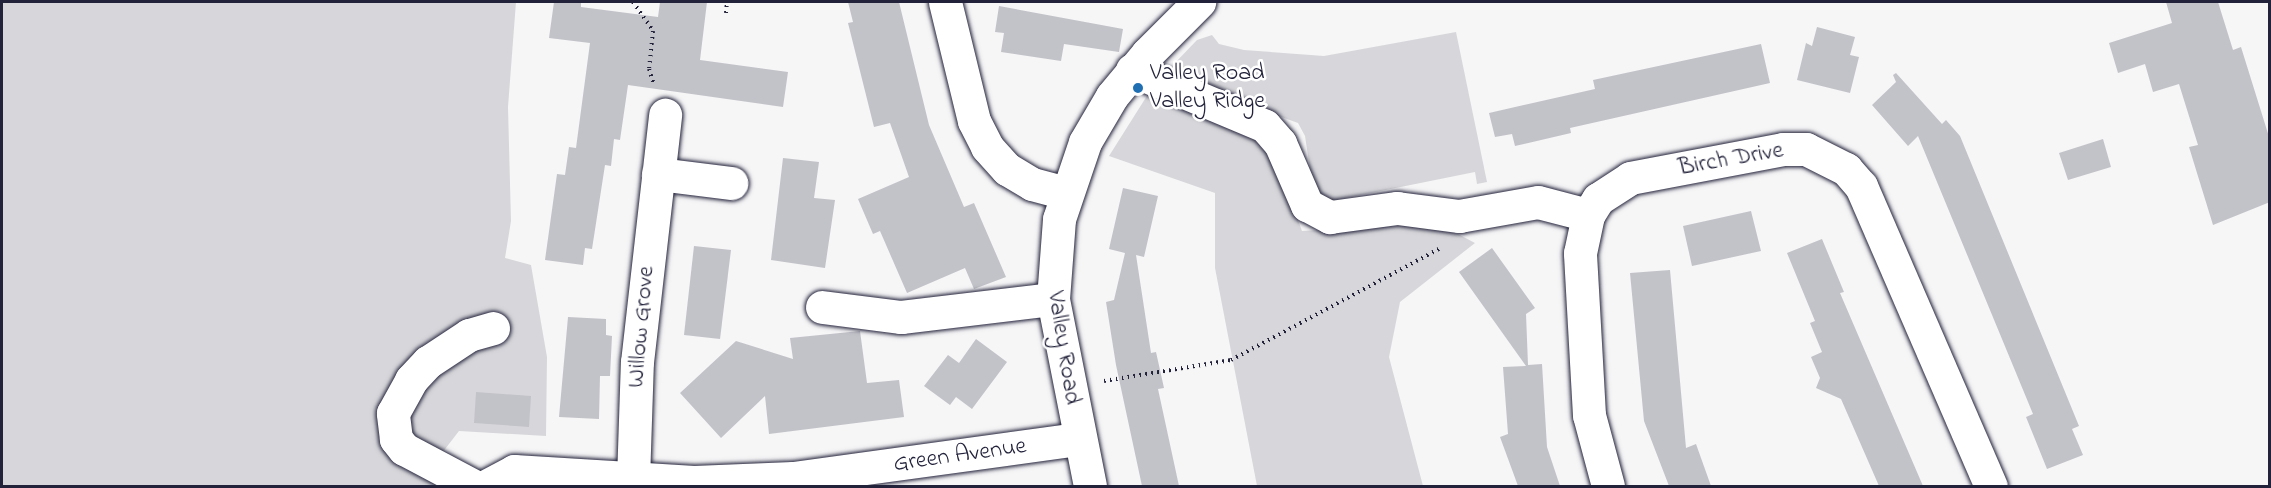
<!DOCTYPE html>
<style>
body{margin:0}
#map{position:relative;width:2271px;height:488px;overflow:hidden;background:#f6f6f7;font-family:"Indie Flower",sans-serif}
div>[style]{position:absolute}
.green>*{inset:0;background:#d7d7db}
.building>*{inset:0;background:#c2c2c9}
.path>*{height:4px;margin-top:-2px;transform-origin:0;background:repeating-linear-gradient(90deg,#22223b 0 1.5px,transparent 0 6px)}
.roads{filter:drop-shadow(0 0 2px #22223b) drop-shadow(0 0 2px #22223b)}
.minor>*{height:33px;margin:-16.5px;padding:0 16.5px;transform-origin:16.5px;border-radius:16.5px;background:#fff}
.dots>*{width:16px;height:16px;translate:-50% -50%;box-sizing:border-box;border:3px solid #fff;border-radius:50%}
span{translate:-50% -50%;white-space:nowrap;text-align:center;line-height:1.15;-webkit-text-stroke:5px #fff;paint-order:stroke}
.poi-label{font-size:24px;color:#22223b}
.left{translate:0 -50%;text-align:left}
.street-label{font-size:24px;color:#22223b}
.frame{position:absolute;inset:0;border:3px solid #22223b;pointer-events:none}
</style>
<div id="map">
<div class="green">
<i style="clip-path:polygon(2px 2px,516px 2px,508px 107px,511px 221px,505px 258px,531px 265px,547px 357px,546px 436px,459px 431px,442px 453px,447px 486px,2px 486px)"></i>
<i style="clip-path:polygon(1456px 32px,1487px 182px,1477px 184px,1475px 172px,1326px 202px,1314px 195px,1305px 136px,1298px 123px,1185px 82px,1173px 65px,1197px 40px,1212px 35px,1219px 44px,1244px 50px,1324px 56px)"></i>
<i style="clip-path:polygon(1150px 91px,1256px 136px,1277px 164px,1302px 231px,1413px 225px,1458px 234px,1475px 243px,1400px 302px,1389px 357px,1423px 486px,1257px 486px,1215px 268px,1215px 193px,1109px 156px)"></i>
</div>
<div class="building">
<i style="clip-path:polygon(554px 2px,581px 2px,581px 7px,658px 17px,660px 2px,707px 2px,700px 60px,788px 72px,783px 107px,628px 85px,620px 140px,614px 139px,611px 166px,605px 165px,592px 249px,585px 248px,583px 265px,545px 260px,557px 174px,565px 175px,569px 147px,576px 148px,590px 43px,549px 38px)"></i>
<i style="clip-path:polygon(848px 2px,899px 2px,929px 125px,964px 207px,974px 203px,1006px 277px,974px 289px,965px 268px,907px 293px,880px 231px,873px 234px,858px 199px,909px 177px,890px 123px,874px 127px,848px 23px,853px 22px)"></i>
<i style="clip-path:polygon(2166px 2px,2218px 2px,2233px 50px,2241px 47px,2270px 140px,2270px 202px,2213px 225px,2189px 147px,2198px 145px,2179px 84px,2153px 92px,2145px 64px,2118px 73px,2109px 43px,2172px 23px)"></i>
<i style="clip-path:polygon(999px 6px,1123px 29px,1119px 52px,1064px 44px,1061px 61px,1001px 52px,1004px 33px,995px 32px)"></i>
<i style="clip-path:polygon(1817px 27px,1855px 37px,1850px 55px,1859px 57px,1850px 93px,1797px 80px,1806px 43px,1812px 46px)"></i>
<i style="clip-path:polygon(1761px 44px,1770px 83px,1570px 128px,1571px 133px,1515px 146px,1512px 134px,1495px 137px,1489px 113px,1595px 89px,1593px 80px)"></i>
<i style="clip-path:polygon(1896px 73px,1942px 124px,1946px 120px,1960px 136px,2079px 426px,2072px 429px,2083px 455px,2047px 469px,2026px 417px,2033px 414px,1918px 136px,1908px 146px,1872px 105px,1896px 82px,1893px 75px)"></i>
<i style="clip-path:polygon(2103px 139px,2111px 167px,2068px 180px,2059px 153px)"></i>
<i style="clip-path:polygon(783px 158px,819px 162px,814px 198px,835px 200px,825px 268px,771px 260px)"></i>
<i style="clip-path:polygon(1123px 188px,1158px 196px,1144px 257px,1136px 255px,1151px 353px,1156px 352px,1164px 388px,1158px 389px,1179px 486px,1142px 486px,1116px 365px,1106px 302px,1114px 300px,1125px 253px,1109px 249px)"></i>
<i style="clip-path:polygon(1751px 211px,1761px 251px,1692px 266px,1683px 226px)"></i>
<i style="clip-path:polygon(1822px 239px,1844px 292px,1840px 293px,1923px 486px,1879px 486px,1841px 399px,1816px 388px,1820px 378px,1811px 357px,1822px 352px,1810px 323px,1815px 321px,1787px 253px)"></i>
<i style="clip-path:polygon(694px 246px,731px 250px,720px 339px,684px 335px)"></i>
<i style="clip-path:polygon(1492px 248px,1535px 308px,1526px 314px,1528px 365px,1542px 364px,1547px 447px,1560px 486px,1518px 486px,1500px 437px,1508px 434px,1503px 367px,1526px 366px,1459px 272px)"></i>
<i style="clip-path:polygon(1670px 270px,1686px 448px,1696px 444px,1711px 486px,1669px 486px,1644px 421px,1630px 273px)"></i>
<i style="clip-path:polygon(568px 317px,606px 319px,606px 335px,612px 336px,610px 376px,600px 376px,599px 419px,559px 417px)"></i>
<i style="clip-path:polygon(860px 331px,867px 383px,899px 380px,904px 417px,769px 434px,765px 396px,721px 438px,680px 393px,736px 341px,793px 359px,790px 338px)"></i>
<i style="clip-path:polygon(976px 339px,1007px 362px,972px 409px,956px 397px,950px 405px,924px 386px,948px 355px,959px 363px)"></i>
<i style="clip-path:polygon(476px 392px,531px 396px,529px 427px,474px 423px)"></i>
</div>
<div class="path">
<i style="left:633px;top:2px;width:35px;rotate:55deg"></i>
<i style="left:653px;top:31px;width:38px;rotate:96deg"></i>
<i style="left:649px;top:69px;width:16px;rotate:72deg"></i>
<i style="left:726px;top:13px;width:11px;rotate:-85deg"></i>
<i style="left:1104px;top:381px;width:129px;rotate:-9.4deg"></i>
<i style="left:1231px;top:360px;width:236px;rotate:-28.1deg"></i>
</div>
<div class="roads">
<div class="minor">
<i style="left:945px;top:2px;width:122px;rotate:76.3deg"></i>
<i style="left:974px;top:121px;width:29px;rotate:63deg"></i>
<i style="left:987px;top:147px;width:30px;rotate:48deg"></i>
<i style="left:1007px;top:169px;width:29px;rotate:31deg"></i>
<i style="left:1032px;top:184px;width:35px;rotate:15deg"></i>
<i style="left:1132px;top:70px;width:144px;rotate:22.8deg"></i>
<i style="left:1265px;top:126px;width:23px;rotate:49deg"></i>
<i style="left:1280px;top:143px;width:68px;rotate:66.5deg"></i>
<i style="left:1307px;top:205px;width:26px;rotate:28deg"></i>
<i style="left:1330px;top:217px;width:68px;rotate:-7.7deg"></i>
<i style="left:1397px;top:208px;width:63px;rotate:7.4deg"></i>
<i style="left:1459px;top:216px;width:80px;rotate:-10deg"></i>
<i style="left:1538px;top:202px;width:52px;rotate:14.6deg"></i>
<i style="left:658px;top:174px;width:74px;rotate:7deg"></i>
<i style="left:822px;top:307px;width:80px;rotate:7.2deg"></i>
<i style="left:901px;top:317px;width:153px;rotate:-6.8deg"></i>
<i style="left:633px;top:480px;width:118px;rotate:-88.1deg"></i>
<i style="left:637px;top:362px;width:249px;rotate:-83.5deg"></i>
<i style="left:474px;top:486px;width:79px;rotate:-152.1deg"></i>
<i style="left:404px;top:449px;width:13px;rotate:-129deg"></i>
<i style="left:396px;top:439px;width:26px;rotate:-97deg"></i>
<i style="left:393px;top:413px;width:38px;rotate:-61deg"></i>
<i style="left:411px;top:380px;width:25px;rotate:-47deg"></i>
<i style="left:428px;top:362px;width:49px;rotate:-33.4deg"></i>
<i style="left:469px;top:335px;width:25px;rotate:-16deg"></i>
<i style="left:486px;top:486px;width:32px;rotate:-28deg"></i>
<i style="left:514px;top:471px;width:180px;rotate:3.5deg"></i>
<i style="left:694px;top:482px;width:99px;rotate:-2.3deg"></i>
<i style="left:793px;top:478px;width:288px;rotate:-7.8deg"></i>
<i style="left:1090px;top:486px;width:191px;rotate:-101.2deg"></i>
<i style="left:1053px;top:299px;width:80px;rotate:-85.7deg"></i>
<i style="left:1059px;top:219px;width:81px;rotate:-71.3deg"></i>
<i style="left:1085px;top:142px;width:53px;rotate:-59.6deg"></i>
<i style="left:1112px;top:96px;width:55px;rotate:-50.2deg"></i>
<i style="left:1147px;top:54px;width:74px;rotate:-45deg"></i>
<i style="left:1608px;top:486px;width:73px;rotate:-105deg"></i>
<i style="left:1589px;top:415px;width:162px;rotate:-93.2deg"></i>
<i style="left:1580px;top:253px;width:39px;rotate:-78deg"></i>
<i style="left:1588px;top:215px;width:19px;rotate:-58deg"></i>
<i style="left:1598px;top:199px;width:38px;rotate:-33deg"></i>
<i style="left:1630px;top:178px;width:156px;rotate:-10.7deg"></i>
<i style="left:1783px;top:149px;width:23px"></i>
<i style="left:1806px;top:149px;width:45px;rotate:26.6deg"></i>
<i style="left:1846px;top:169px;width:23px;rotate:49deg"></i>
<i style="left:1861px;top:186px;width:327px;rotate:66.6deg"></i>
</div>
</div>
<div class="dots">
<i style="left:1138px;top:88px;background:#1f6fb2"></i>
</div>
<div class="poi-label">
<span class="left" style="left:1150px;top:88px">Valley Road<br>Valley Ridge</span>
</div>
<div class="street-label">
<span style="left:1731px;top:160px;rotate:-10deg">Birch Drive</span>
<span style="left:642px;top:327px;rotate:-85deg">Willow Grove</span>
<span style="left:1063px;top:348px;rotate:81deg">Valley Road</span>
<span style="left:960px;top:456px;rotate:-8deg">Green Avenue</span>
</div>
<div class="frame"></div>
</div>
